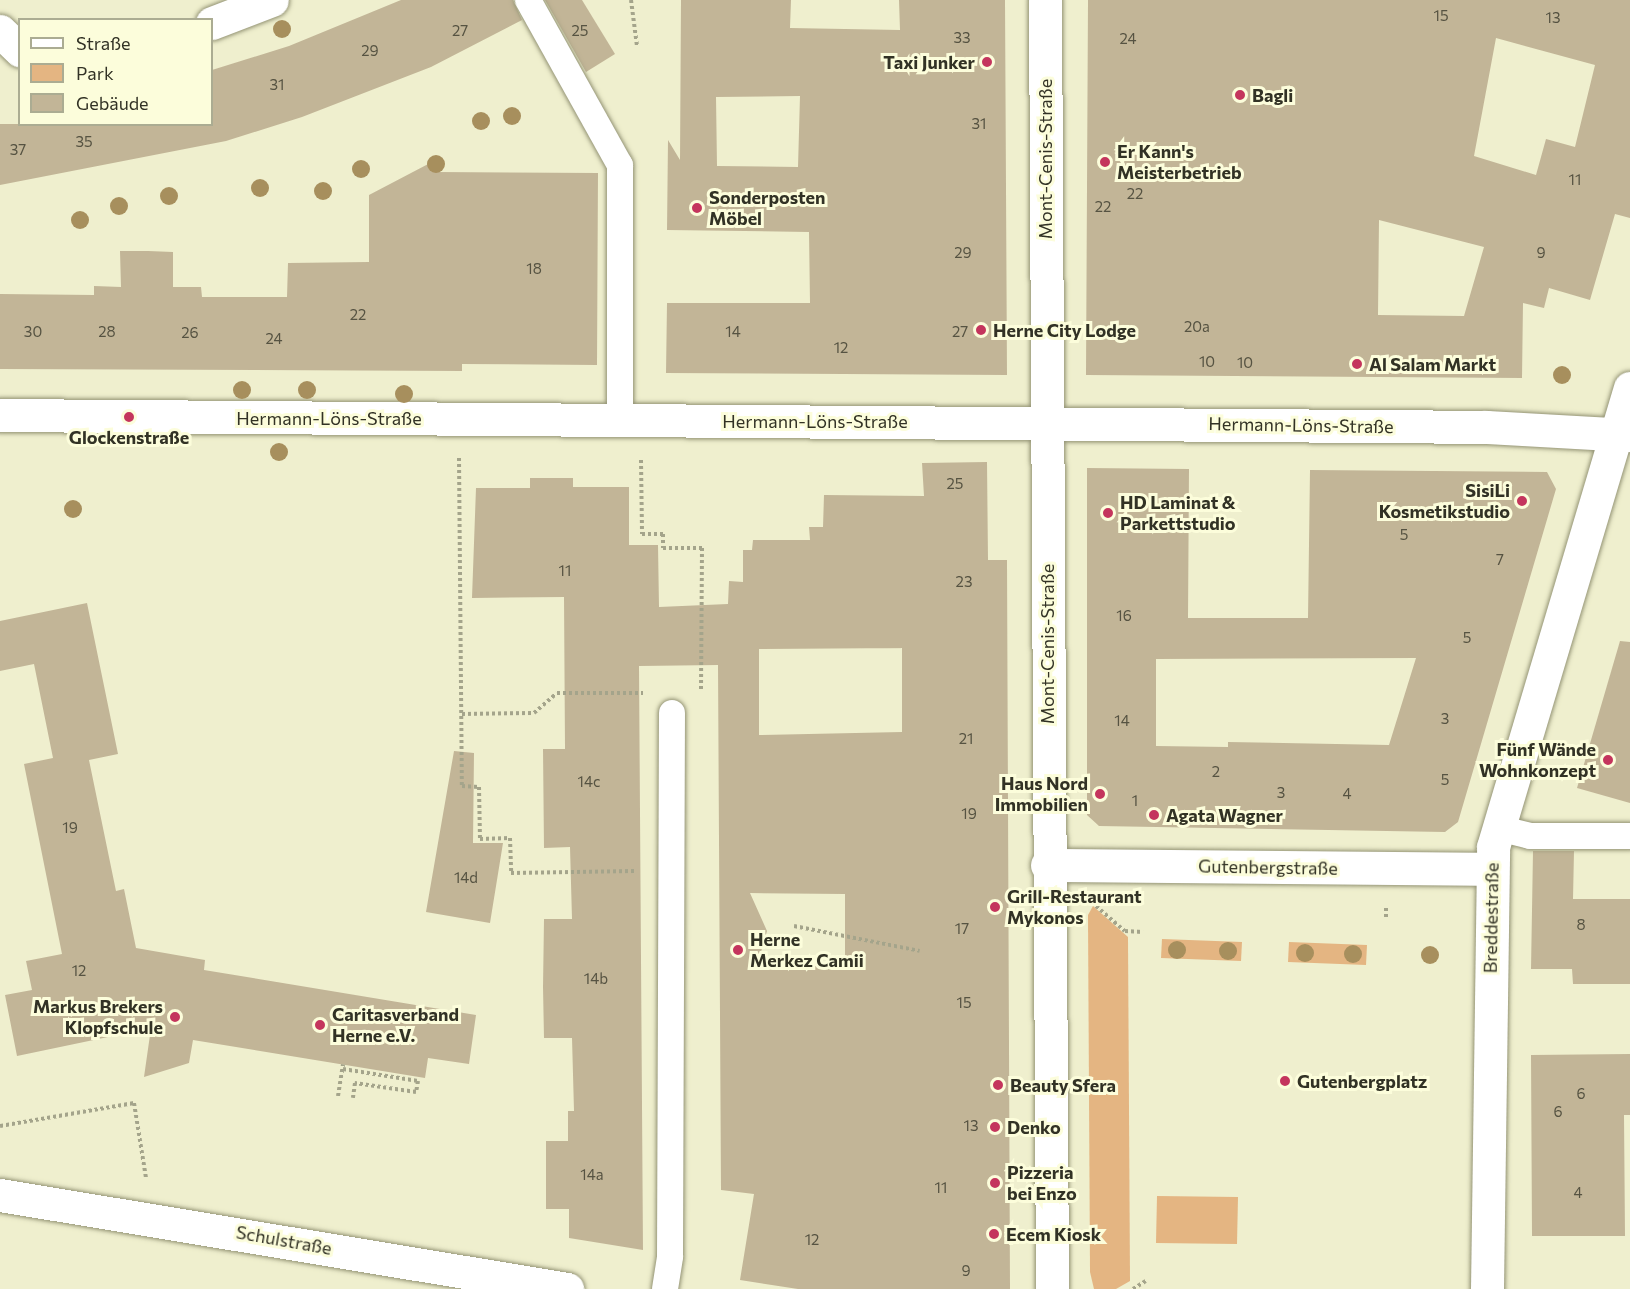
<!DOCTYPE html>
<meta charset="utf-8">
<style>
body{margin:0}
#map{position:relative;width:1630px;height:1289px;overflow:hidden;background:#efefce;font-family:Commissioner,sans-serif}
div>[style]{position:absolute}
.green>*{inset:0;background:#e4b582}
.building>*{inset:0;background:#c2b597}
.path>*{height:4px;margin-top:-2px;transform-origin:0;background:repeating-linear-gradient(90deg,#a4a48b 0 3px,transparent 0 6px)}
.roads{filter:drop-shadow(0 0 2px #949475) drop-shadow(0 0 2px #949475)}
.service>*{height:26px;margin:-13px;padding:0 13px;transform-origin:13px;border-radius:13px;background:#fff}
.minor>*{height:33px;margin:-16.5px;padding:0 16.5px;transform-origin:16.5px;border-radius:16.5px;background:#fff}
.tertiary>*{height:33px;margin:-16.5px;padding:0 16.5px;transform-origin:16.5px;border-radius:16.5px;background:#fff}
.trees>*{width:18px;height:18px;margin:-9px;border-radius:50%;background:#a78f5d}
.dots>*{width:16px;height:16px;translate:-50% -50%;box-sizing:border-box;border:3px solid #fcfddb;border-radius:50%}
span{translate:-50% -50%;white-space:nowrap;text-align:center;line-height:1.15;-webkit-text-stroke:6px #fcfddb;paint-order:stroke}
.number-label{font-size:15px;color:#565342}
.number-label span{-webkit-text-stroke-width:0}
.poi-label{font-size:18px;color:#323225;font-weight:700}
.right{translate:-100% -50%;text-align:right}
.left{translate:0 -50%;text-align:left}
.street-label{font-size:18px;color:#323225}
.legend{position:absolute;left:18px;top:18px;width:195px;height:108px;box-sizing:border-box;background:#fcfddb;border:2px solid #abac92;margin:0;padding:8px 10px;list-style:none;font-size:18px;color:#323225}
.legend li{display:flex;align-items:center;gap:12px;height:30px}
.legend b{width:30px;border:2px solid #abac92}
</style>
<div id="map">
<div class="green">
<i style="clip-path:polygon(1093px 906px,1128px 937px,1130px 1281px,1116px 1289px,1094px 1289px,1090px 1272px,1088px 915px)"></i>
<i style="clip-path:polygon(1162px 939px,1242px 942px,1241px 961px,1161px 958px)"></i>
<i style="clip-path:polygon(1289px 942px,1367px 945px,1366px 965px,1288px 962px)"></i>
<i style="clip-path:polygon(1157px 1196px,1238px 1197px,1237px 1244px,1156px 1243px)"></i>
</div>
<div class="building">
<i style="clip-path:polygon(401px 0,513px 0,522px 20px,431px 67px,302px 117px,226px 141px,0 185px,0 124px,212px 124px,212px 70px,289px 46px)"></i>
<i style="clip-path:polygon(545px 0,582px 0,615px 54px,586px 72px)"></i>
<i style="clip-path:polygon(evenodd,681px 0,791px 0,790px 28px,900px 30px,899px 0,1005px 0,1007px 375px,666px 373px,667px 303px,810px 303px,809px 232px,667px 230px,668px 140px,680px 160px,681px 0,800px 96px,798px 167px,717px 166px,716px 97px,800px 96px)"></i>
<i style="clip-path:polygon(evenodd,1088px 0,1630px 0,1630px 218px,1615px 214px,1590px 300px,1549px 288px,1544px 308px,1523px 303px,1522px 378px,1086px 375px,1088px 0,1496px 38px,1595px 65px,1575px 147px,1546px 139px,1536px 175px,1474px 156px,1496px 38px,1088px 0,1379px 220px,1484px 247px,1464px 316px,1378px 315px,1379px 220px)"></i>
<i style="clip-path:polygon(432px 162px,435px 172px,598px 173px,597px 365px,462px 364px,462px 371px,0 369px,0 294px,94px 295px,94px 286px,121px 287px,120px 251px,148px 251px,173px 252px,173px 287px,201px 287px,202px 297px,287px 297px,288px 263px,369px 262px,369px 195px)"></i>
<i style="clip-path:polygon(evenodd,987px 462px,988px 560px,1007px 560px,1010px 1289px,798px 1289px,740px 1280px,754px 1194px,721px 1190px,718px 665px,639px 666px,643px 1250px,569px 1238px,569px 1209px,546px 1209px,546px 1141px,568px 1141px,568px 1111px,574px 1111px,572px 1038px,544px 1038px,543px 987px,544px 919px,572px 919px,570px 847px,544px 848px,543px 749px,565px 749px,564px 597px,472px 598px,476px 488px,530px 488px,530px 478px,573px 478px,573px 487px,629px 487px,629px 545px,658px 545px,659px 607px,728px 604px,729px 581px,743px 582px,743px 550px,752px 550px,753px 540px,810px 540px,809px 527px,823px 527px,824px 495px,924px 496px,922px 463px,987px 462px,902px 648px,902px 732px,759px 735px,759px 649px,902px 648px,987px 462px,750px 893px,845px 894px,845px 966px,757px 966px,767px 931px,750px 893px)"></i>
<i style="clip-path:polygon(evenodd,1087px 468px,1189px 469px,1188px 618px,1308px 618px,1310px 470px,1547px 472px,1556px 489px,1458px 822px,1445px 832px,1099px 826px,1087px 815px,1087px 468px,1416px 658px,1389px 745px,1228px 742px,1228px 747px,1156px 746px,1156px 659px,1416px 658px)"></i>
<i style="clip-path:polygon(87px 603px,118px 754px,89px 760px,116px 891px,124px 889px,136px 948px,205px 960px,204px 970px,476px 1015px,469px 1064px,428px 1058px,425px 1078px,193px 1040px,189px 1063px,144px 1077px,151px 1028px,17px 1056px,5px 995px,32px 990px,26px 961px,62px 954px,24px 764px,53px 758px,34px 664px,0 671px,0 621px)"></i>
<i style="clip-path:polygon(1620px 641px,1630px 642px,1630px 803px,1577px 788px)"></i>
<i style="clip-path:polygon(454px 751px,474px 753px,473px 843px,503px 843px,490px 923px,426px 912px)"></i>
<i style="clip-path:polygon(1533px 851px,1574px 851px,1573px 899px,1630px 899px,1630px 984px,1573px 984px,1572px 969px,1531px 969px)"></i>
<i style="clip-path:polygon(1630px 1054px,1630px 1115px,1624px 1115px,1625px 1236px,1532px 1236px,1531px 1055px)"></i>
</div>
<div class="path">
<i style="left:631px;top:0;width:46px;rotate:82.6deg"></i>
<i style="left:459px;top:458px;width:328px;rotate:89.5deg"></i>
<i style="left:462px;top:786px;width:17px;rotate:3deg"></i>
<i style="left:479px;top:787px;width:52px;rotate:88.9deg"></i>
<i style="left:480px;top:839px;width:30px;rotate:-2deg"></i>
<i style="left:510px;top:838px;width:35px;rotate:88deg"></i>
<i style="left:511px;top:873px;width:124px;rotate:-0.9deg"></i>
<i style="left:641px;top:460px;width:74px;rotate:89.2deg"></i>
<i style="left:642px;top:534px;width:21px"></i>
<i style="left:663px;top:534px;width:14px;rotate:90deg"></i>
<i style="left:663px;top:548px;width:39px"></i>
<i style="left:702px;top:548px;width:144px;rotate:90.4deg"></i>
<i style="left:462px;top:714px;width:72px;rotate:-0.8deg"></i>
<i style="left:534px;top:713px;width:30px;rotate:-41deg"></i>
<i style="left:557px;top:693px;width:86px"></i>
<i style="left:1096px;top:906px;width:38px;rotate:41deg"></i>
<i style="left:1125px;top:931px;width:18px;rotate:3deg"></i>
<i style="left:1386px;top:908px;width:10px;rotate:90deg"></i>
<i style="left:794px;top:926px;width:128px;rotate:11.2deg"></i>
<i style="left:343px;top:1069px;width:76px;rotate:9.1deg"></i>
<i style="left:418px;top:1081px;width:11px;rotate:100deg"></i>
<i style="left:416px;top:1092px;width:62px;rotate:-171.6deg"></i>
<i style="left:355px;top:1083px;width:15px;rotate:98deg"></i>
<i style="left:338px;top:1096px;width:32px;rotate:-81deg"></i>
<i style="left:0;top:1126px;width:136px;rotate:-9.7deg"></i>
<i style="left:134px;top:1103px;width:76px;rotate:80.9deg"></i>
<i style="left:1133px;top:1289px;width:15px;rotate:-32deg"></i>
</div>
<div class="roads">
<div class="service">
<i style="left:528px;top:0;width:189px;rotate:60.9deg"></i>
<i style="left:620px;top:165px;width:255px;rotate:90deg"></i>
<i style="left:1498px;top:828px;width:33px;rotate:14deg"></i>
<i style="left:1530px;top:836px;width:100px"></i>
<i style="left:665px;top:1289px;width:33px;rotate:-81deg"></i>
<i style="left:670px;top:1256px;width:543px;rotate:-89.79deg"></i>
</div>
<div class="minor">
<i style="left:1045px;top:0;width:1289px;rotate:89.69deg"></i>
<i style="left:212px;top:23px;width:64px;rotate:-21deg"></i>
<i style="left:0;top:31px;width:28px;rotate:44deg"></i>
<i style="left:1047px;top:865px;width:443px;rotate:0.5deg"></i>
<i style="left:0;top:1195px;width:575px;rotate:9.41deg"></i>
<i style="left:1487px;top:1289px;width:442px;rotate:-89.2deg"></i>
<i style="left:1493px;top:847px;width:479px;rotate:-73.4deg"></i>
</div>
<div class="tertiary">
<i style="left:0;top:415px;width:1486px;rotate:0.46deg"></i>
<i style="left:1486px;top:427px;width:144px;rotate:3.2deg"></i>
</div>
</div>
<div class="trees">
<i style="left:282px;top:29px"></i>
<i style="left:512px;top:116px"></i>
<i style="left:481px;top:121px"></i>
<i style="left:436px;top:164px"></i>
<i style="left:361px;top:169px"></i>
<i style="left:260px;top:188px"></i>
<i style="left:323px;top:191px"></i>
<i style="left:169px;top:196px"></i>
<i style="left:119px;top:206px"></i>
<i style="left:80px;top:220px"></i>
<i style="left:1562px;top:375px"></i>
<i style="left:242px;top:390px"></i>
<i style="left:307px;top:390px"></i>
<i style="left:404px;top:394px"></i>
<i style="left:279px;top:452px"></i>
<i style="left:73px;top:509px"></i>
<i style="left:1177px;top:950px"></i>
<i style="left:1228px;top:951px"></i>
<i style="left:1305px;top:953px"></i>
<i style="left:1353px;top:954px"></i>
<i style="left:1430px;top:955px"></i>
</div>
<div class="dots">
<i style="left:987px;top:62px;background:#c4355d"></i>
<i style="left:1240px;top:95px;background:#c4355d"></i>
<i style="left:1105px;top:162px;background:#c4355d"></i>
<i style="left:697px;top:208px;background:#c4355d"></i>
<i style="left:981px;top:330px;background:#c4355d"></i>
<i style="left:1357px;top:364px;background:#c4355d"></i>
<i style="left:129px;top:417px;background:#c4355d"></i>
<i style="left:1522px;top:501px;background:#c4355d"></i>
<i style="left:1108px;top:513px;background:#c4355d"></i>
<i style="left:1608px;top:760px;background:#c4355d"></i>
<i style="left:1100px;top:794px;background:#c4355d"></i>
<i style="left:1154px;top:815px;background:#c4355d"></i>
<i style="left:995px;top:907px;background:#c4355d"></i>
<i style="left:738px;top:950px;background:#c4355d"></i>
<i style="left:175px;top:1017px;background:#c4355d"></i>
<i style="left:320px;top:1025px;background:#c4355d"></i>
<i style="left:1285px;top:1081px;background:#c4355d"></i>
<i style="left:998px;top:1085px;background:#c4355d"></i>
<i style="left:995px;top:1127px;background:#c4355d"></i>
<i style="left:995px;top:1183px;background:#c4355d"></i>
<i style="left:994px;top:1234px;background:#c4355d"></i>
</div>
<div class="number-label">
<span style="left:1441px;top:16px">15</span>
<span style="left:1553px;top:18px">13</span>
<span style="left:460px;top:31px">27</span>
<span style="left:580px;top:31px">25</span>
<span style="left:962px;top:38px">33</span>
<span style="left:1128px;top:39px">24</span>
<span style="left:370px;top:51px">29</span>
<span style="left:277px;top:85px">31</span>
<span style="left:979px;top:124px">31</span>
<span style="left:84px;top:142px">35</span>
<span style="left:18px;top:150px">37</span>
<span style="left:1575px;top:180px">11</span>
<span style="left:1135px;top:194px">22</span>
<span style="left:1103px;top:207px">22</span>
<span style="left:963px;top:253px">29</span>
<span style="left:1541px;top:253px">9</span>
<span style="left:534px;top:269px">18</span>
<span style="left:358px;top:315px">22</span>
<span style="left:1197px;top:327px">20a</span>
<span style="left:33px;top:332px">30</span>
<span style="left:107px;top:332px">28</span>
<span style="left:733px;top:332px">14</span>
<span style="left:960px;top:332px">27</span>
<span style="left:190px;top:333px">26</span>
<span style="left:274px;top:339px">24</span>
<span style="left:841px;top:348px">12</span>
<span style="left:1207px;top:362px">10</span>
<span style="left:1245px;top:363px">10</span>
<span style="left:955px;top:484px">25</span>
<span style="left:1404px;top:535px">5</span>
<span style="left:1500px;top:560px">7</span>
<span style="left:565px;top:571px">11</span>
<span style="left:964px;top:582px">23</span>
<span style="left:1124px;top:616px">16</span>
<span style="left:1467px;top:638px">5</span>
<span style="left:1445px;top:719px">3</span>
<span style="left:1122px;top:721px">14</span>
<span style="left:966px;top:739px">21</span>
<span style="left:1216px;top:772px">2</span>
<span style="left:1445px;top:780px">5</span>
<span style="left:589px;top:782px">14c</span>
<span style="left:1281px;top:793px">3</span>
<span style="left:1347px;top:794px">4</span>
<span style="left:1135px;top:801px">1</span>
<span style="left:969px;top:814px">19</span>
<span style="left:70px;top:828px">19</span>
<span style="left:466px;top:878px">14d</span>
<span style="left:1581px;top:925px">8</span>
<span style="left:962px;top:929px">17</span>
<span style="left:79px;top:971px">12</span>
<span style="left:596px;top:979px">14b</span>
<span style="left:964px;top:1003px">15</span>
<span style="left:1581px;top:1094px">6</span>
<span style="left:1558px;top:1112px">6</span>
<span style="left:971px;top:1126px">13</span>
<span style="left:592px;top:1175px">14a</span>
<span style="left:941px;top:1188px">11</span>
<span style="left:1578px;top:1193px">4</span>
<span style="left:812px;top:1240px">12</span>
<span style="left:966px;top:1271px">9</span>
</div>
<div class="poi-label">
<span class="right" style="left:975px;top:62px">Taxi Junker</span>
<span class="left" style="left:1252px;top:95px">Bagli</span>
<span class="left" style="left:1117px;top:162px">Er Kann's<br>Meisterbetrieb</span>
<span class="left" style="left:709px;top:208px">Sonderposten<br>Möbel</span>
<span class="left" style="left:993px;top:330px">Herne City Lodge</span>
<span class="left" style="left:1369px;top:364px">Al Salam Markt</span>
<span style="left:129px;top:437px">Glockenstraße</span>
<span class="right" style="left:1510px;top:501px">SisiLi<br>Kosmetikstudio</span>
<span class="left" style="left:1120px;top:513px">HD Laminat &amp;<br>Parkettstudio</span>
<span class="right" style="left:1596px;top:760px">Fünf Wände<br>Wohnkonzept</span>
<span class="right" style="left:1088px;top:794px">Haus Nord<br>Immobilien</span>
<span class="left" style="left:1166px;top:815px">Agata Wagner</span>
<span class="left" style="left:1007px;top:907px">Grill-Restaurant<br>Mykonos</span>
<span class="left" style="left:750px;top:950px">Herne<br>Merkez Camii</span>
<span class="right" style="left:163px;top:1017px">Markus Brekers<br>Klopfschule</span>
<span class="left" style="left:332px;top:1025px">Caritasverband<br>Herne e.V.</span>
<span class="left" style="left:1297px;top:1081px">Gutenbergplatz</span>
<span class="left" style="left:1010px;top:1085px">Beauty Sfera</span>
<span class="left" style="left:1007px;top:1127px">Denko</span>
<span class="left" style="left:1007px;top:1183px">Pizzeria<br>bei Enzo</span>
<span class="left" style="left:1006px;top:1234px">Ecem Kiosk</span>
</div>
<div class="street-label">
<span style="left:1045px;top:159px;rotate:-90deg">Mont-Cenis-Straße</span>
<span style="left:329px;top:418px">Hermann-Löns-Straße</span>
<span style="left:815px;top:421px">Hermann-Löns-Straße</span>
<span style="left:1301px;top:425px;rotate:1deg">Hermann-Löns-Straße</span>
<span style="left:1047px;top:644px;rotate:-90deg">Mont-Cenis-Straße</span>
<span style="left:1268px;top:867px;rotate:1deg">Gutenbergstraße</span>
<span style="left:1491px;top:918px;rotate:-89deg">Breddestraße</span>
<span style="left:284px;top:1240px;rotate:10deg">Schulstraße</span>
</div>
<ul class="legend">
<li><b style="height:8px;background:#fff"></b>Straße</li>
<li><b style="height:16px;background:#e4b582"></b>Park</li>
<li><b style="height:16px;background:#c2b597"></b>Gebäude</li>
</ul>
</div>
